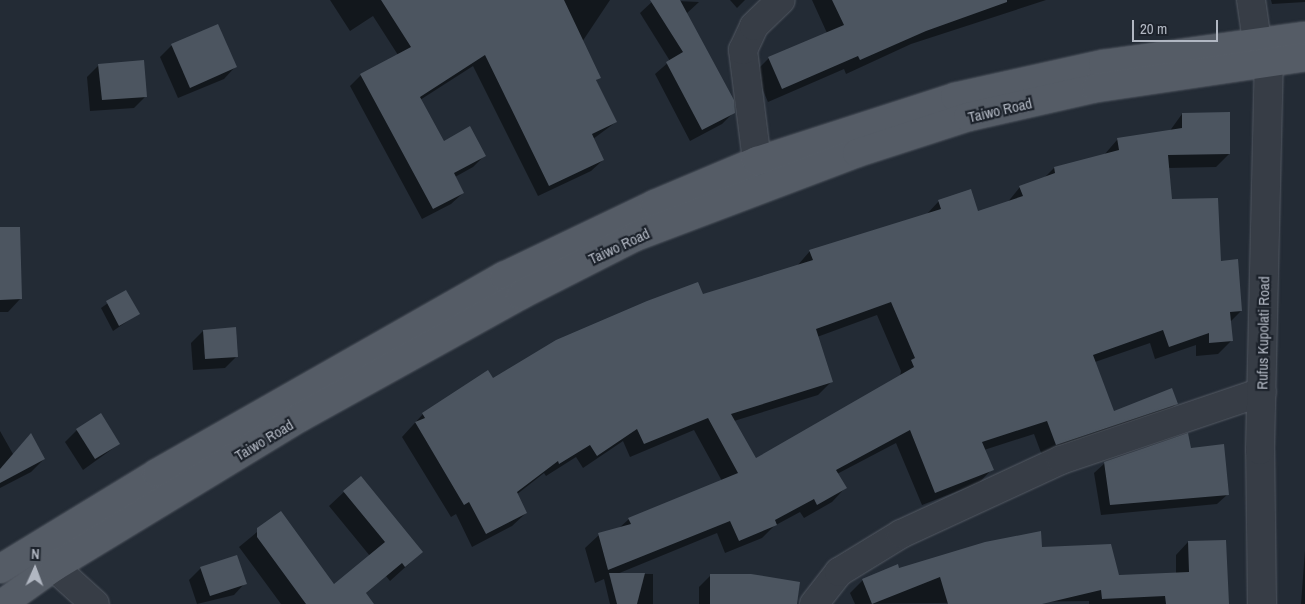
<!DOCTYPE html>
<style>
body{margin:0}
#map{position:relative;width:1305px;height:604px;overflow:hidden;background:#232b35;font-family:"Archivo Narrow",sans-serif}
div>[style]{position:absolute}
.shadow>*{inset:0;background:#0007}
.building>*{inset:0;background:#4c5560}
.roads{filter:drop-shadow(0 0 1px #545a64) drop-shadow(0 0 1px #545a64)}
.street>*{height:28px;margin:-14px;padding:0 14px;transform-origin:14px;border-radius:14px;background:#373d46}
.primary>*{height:28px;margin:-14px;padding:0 14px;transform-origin:14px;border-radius:14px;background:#555c66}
span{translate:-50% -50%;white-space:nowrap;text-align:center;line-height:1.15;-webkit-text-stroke:4.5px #1c222b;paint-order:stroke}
.street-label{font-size:15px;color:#b1b7c2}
.north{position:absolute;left:10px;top:544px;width:50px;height:50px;-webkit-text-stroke:4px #1c222b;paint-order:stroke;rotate:2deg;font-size:14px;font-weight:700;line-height:20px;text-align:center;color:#b1b7c2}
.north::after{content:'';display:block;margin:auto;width:18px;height:22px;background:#b1b7c2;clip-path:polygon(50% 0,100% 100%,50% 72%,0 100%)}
.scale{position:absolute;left:1132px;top:20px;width:86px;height:22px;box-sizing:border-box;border:2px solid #b1b7c2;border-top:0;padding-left:6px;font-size:15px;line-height:18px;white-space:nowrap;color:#b1b7c2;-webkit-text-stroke:4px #1c222b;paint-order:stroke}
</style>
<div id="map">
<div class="shadow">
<i style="clip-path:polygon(330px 0,610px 0,578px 48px,599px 77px,595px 82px,616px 122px,593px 139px,603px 160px,591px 171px,538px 196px,473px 66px,420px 100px,443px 143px,485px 155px,473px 167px,455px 177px,463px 193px,451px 204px,422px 219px,350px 86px,361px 75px,398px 55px,373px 16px,350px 31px)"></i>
<i style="clip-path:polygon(654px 0,699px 2px,686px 14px,734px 112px,722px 124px,690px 141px,655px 74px,670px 61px,640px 13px)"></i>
<i style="clip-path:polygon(730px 0,745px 0,737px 8px)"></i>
<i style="clip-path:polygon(812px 0,1046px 0,911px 44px,846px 74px,844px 69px,768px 102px,755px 72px,769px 58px,827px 33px)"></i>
<i style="clip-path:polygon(1271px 0,1305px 0,1305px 2px,1272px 4px)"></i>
<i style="clip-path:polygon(218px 26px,235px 67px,224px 79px,178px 98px,160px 57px,171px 46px)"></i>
<i style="clip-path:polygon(99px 65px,146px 96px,134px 108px,90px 111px,87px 77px)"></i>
<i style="clip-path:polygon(evenodd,1182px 114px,1229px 154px,1216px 167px,1168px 168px,1170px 201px,1220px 262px,1241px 311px,1230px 322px,1231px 341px,1218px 354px,1196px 356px,1196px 345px,1155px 359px,1150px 343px,1095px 362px,1113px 412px,1176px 404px,1163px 417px,1043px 458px,1034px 434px,984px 450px,992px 469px,979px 483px,922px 505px,896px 443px,837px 474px,845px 488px,832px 502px,804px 518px,800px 512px,774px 526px,762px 538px,725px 553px,717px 533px,617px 574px,653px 574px,653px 604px,610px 604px,604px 579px,595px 583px,585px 548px,599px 535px,618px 529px,629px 519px,722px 481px,694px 430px,630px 457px,623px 441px,583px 468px,576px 457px,546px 476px,544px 473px,516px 495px,526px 513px,512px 526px,472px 547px,456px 514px,451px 517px,402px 437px,423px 414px,492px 380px,702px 295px,797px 266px,810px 251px,926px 215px,939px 201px,978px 212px,1007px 203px,1020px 187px,1043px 179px,1054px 168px,1104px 155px,1117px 140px,1169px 132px,1182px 114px,877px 315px,901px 371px,900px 377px,755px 460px,734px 421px,818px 395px,831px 382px,817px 337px,877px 315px)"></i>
<i style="clip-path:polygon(0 264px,21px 298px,8px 312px,0 312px)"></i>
<i style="clip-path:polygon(125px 291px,138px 314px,113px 331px,101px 308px)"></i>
<i style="clip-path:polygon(203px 331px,237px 356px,225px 368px,193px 370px,191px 343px)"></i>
<i style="clip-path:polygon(77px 430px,119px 444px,83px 470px,65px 442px)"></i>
<i style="clip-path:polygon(0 431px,13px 454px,44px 459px,31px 472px,0 488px)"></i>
<i style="clip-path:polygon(1190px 449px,1228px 494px,1217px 504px,1101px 515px,1094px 473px,1105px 463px)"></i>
<i style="clip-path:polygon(344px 492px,422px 552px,390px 581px,386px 576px,365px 594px,369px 604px,281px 604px,239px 547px,280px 513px,334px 586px,370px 556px,329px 506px)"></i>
<i style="clip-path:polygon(1188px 542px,1227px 604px,1089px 604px,1089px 601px,855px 604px,850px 593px,863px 580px,898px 569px,1041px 548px,1118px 576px,1176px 574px,1176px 555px)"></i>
<i style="clip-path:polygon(1305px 550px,1305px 604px,1301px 604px)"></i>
<i style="clip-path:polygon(201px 568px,245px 583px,234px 595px,197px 604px,189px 580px)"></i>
<i style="clip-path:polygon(711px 575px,795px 604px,699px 604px,699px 587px)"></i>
</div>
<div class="building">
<i style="clip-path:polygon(381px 0,564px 0,601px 78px,596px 80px,617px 122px,592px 134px,604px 160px,549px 186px,485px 55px,420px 97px,444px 141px,470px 126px,486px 156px,454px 173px,464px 193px,433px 209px,360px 74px,411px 47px)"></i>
<i style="clip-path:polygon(650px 0,680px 0,734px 100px,735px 113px,702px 130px,666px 62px,683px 52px)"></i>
<i style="clip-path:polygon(832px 0,1007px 0,1007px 2px,926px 31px,860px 60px,858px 56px,782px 89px,768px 57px,844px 25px)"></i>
<i style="clip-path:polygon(218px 24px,237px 67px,190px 88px,171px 44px)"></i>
<i style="clip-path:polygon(144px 60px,147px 97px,102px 100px,98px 64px)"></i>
<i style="clip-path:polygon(evenodd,1230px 112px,1230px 154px,1168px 155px,1172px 199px,1218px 198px,1221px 261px,1238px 259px,1242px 311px,1230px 312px,1233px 341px,1209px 343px,1209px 333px,1169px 347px,1163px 330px,1093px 355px,1114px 411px,1172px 388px,1178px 404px,1056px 445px,1047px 421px,982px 442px,994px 470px,935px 493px,910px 430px,836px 470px,847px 488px,817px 505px,814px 499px,775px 520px,777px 525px,739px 541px,730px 521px,608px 570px,598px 533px,631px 524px,628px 518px,738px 473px,708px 418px,644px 444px,637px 429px,597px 456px,590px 445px,559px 464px,558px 461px,517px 492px,527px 513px,486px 534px,469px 502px,464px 505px,415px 422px,425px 418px,422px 413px,488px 370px,493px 378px,556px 340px,647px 301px,698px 282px,703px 294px,813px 260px,809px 250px,941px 209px,938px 200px,971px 189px,978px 211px,1023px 196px,1019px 186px,1055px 173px,1054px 167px,1119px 150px,1117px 138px,1182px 128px,1182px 113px,1230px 112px,891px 302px,915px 358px,911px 360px,914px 367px,756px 458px,731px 414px,833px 382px,816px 329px,891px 302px)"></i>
<i style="clip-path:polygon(0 227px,20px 227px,22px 299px,0 300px)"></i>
<i style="clip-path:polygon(126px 290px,140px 314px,119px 326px,106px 301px)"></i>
<i style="clip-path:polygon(236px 327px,238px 357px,205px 359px,203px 330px)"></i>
<i style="clip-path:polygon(101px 413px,120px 444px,95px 459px,76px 429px)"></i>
<i style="clip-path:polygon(31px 433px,45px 459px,0 483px,0 469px)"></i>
<i style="clip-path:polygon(1188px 433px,1191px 448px,1224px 444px,1229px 495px,1110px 505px,1104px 462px)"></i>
<i style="clip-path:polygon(361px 476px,423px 552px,405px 567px,402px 563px,366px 593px,374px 604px,306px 604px,257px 537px,257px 528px,281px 511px,334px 584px,385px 542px,343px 491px)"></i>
<i style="clip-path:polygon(1041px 531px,1042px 547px,1111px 544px,1119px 575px,1189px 572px,1188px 541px,1226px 540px,1229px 604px,1166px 604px,1165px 596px,1102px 599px,1101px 590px,1042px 604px,948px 604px,940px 577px,872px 604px,862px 579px,898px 564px,899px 568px,985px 542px)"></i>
<i style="clip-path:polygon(237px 555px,247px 584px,210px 596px,200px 567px)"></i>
<i style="clip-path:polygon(609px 573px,645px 573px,637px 604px,617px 604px)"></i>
<i style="clip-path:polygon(710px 574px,751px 574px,800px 582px,797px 604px,710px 604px)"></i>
</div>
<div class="roads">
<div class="street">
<i style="left:1251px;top:0;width:41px;rotate:81.7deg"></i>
<i style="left:757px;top:161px;width:112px;rotate:-97.2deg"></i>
<i style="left:743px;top:50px;width:26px;rotate:-65deg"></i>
<i style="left:754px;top:26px;width:37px;rotate:-44deg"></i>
<i style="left:54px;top:567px;width:55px;rotate:42.1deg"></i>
<i style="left:814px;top:604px;width:41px;rotate:-52deg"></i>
<i style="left:839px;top:572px;width:73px;rotate:-31.5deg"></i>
<i style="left:901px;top:534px;width:176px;rotate:-24.8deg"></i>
<i style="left:1061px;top:460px;width:212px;rotate:-18.7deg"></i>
<i style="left:1262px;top:604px;width:154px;rotate:-90.7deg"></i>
<i style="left:1260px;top:450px;width:388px;rotate:-88.7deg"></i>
</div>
<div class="primary">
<i style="left:0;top:569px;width:184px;rotate:-31.4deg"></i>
<i style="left:157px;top:473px;width:399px;rotate:-29.6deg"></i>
<i style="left:504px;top:276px;width:167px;rotate:-25.5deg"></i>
<i style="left:655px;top:204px;width:111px;rotate:-22.9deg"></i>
<i style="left:757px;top:161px;width:208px;rotate:-17.9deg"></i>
<i style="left:955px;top:97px;width:152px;rotate:-12.6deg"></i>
<i style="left:1103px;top:64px;width:204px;rotate:-7.9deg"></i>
<i style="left:2px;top:604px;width:64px;rotate:-35.4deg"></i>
<i style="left:54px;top:567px;width:289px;rotate:-31.3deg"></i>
<i style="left:301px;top:417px;width:252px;rotate:-29deg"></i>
<i style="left:521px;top:295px;width:128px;rotate:-27deg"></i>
<i style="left:635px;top:237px;width:237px;rotate:-20.7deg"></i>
<i style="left:857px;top:153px;width:117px;rotate:-18deg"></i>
<i style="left:968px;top:117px;width:131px;rotate:-12.8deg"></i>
<i style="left:1096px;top:88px;width:211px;rotate:-8.4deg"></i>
</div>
</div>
<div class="street-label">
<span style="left:1000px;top:110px;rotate:-13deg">Taiwo Road</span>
<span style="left:619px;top:246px;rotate:-25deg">Taiwo Road</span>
<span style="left:1263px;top:333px;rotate:-89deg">Rufus Kupolati Road</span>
<span style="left:264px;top:440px;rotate:-31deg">Taiwo Road</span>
</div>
<div class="north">N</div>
<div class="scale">20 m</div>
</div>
